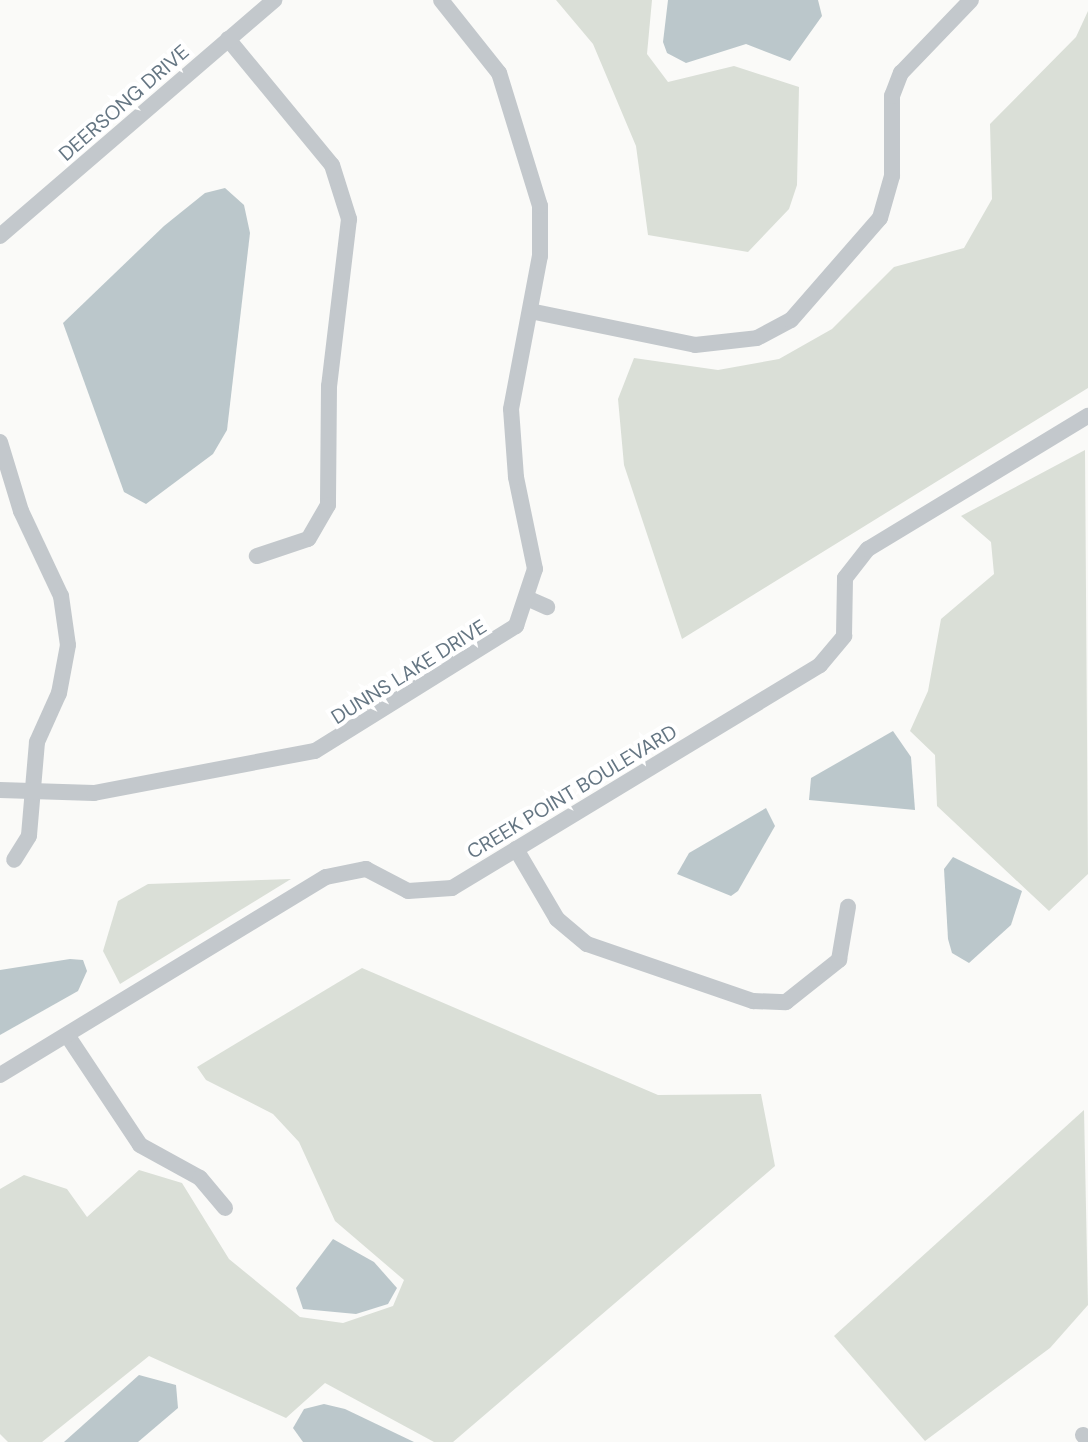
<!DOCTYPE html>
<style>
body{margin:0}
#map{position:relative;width:1088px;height:1442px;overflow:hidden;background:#fafaf8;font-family:"DM Sans",sans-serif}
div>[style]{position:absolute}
.green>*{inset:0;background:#dadfd7}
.water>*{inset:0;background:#bbc7cb}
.street>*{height:16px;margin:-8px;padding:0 8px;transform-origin:8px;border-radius:8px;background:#c3c8cc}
span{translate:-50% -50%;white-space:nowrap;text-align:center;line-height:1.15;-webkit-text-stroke:8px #fff;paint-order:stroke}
.street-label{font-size:20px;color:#657683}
</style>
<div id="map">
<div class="green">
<i style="clip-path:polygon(556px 0,652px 0,647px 54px,668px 82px,734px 66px,799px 87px,797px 185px,789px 209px,748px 252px,648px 235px,636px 146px,593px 44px)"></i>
<i style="clip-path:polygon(1088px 11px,1088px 388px,682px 639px,624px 465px,618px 399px,634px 358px,718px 370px,779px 359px,832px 329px,894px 267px,964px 248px,992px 199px,990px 124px,1076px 37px)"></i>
<i style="clip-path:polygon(1085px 450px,1088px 874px,1049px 911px,937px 806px,935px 755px,910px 731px,928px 691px,941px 619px,994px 574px,991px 542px,961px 516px)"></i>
<i style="clip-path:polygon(291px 879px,120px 984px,103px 951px,118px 901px,148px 884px)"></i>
<i style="clip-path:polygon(362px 968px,658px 1095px,761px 1094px,775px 1166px,453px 1442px,434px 1442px,325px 1383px,286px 1418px,149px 1356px,42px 1442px,8px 1442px,0 1434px,0 1189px,24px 1175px,67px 1189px,87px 1217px,139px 1170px,182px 1183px,229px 1259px,300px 1317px,343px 1323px,393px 1306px,404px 1280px,335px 1221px,299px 1142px,273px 1114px,206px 1080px,197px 1067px)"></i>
<i style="clip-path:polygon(1084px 1110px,1088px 1305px,1050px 1348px,925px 1441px,834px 1336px)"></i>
</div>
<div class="water">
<i style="clip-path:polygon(668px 0,818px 0,822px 16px,790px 61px,746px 44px,686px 63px,667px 53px,663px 42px)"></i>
<i style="clip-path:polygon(225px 188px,244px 205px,250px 233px,227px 430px,213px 454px,146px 504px,124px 492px,63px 323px,164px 226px,205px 193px)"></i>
<i style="clip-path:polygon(893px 731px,911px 757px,915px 810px,809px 800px,811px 778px)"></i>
<i style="clip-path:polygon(766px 808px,775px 826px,738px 891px,731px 896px,677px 874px,689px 853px)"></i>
<i style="clip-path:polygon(953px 857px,1022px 891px,1011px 925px,969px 963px,952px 953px,948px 939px,944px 869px)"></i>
<i style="clip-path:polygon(70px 959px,83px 960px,87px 971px,78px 991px,0 1035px,0 970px)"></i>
<i style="clip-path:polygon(333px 1239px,374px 1262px,397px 1288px,388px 1304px,356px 1314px,303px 1309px,296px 1288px)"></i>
<i style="clip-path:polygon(139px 1375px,176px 1385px,178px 1408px,138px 1442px,64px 1442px)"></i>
<i style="clip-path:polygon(324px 1404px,345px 1409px,414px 1442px,303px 1442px,293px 1428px,304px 1409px)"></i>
</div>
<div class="street">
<i style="left:228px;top:39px;width:163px;rotate:50.5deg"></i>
<i style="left:332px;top:165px;width:57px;rotate:72.5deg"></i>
<i style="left:349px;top:219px;width:168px;rotate:96.8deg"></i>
<i style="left:329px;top:386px;width:119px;rotate:90.5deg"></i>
<i style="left:328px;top:505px;width:39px;rotate:120deg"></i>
<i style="left:308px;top:539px;width:54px;rotate:161.6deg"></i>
<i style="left:0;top:236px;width:362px;rotate:-40.7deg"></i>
<i style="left:530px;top:311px;width:168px;rotate:11.6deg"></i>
<i style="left:695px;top:345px;width:62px;rotate:-6.4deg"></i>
<i style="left:757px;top:338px;width:38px;rotate:-28deg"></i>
<i style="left:791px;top:320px;width:135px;rotate:-48.9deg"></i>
<i style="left:880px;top:218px;width:44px;rotate:-74.1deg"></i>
<i style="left:892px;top:176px;width:80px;rotate:-90deg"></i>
<i style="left:892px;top:96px;width:25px;rotate:-69deg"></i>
<i style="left:901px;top:73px;width:101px;rotate:-46.2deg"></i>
<i style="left:0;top:442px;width:72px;rotate:73.1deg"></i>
<i style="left:21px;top:511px;width:94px;rotate:64.8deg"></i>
<i style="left:61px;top:596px;width:49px;rotate:81.9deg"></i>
<i style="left:68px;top:645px;width:49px;rotate:100.6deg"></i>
<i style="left:59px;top:693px;width:54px;rotate:114.2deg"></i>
<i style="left:37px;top:742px;width:94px;rotate:94.9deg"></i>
<i style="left:29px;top:836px;width:28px;rotate:122deg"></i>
<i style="left:529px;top:599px;width:20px;rotate:24deg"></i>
<i style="left:0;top:790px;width:94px;rotate:1.8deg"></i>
<i style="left:94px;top:793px;width:225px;rotate:-10.8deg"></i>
<i style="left:315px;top:751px;width:237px;rotate:-31.9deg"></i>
<i style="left:516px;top:626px;width:60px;rotate:-71.6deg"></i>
<i style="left:535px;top:569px;width:94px;rotate:-101.7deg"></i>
<i style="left:516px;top:477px;width:68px;rotate:-94.2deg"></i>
<i style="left:511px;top:409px;width:156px;rotate:-79.3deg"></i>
<i style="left:540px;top:256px;width:50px;rotate:-90deg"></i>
<i style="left:540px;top:206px;width:139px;rotate:-107.1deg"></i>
<i style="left:499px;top:73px;width:93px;rotate:-128.5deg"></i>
<i style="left:516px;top:849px;width:81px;rotate:59.6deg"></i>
<i style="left:557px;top:919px;width:39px;rotate:40deg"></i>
<i style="left:587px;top:944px;width:176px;rotate:19deg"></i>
<i style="left:753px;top:1001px;width:33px;rotate:2deg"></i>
<i style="left:786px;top:1002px;width:68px;rotate:-38.4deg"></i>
<i style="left:839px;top:960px;width:54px;rotate:-80.4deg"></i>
<i style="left:67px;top:1035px;width:132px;rotate:56.4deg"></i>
<i style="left:140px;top:1145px;width:68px;rotate:28.8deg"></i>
<i style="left:200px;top:1178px;width:39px;rotate:50deg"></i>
<i style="left:0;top:1075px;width:381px;rotate:-31.3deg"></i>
<i style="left:326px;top:877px;width:41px;rotate:-11.3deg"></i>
<i style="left:366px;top:869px;width:47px;rotate:27.6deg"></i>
<i style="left:408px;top:891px;width:44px;rotate:-3.9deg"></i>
<i style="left:452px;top:888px;width:430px;rotate:-31.2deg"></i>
<i style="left:820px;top:665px;width:38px;rotate:-50deg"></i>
<i style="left:844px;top:636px;width:58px;rotate:-89deg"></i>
<i style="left:845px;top:578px;width:37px;rotate:-52deg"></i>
<i style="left:868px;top:549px;width:257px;rotate:-31.2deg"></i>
<i style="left:1083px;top:1435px;width:8px;rotate:50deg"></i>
</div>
<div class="street-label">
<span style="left:124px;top:103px;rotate:-41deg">DEERSONG DRIVE</span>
<span style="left:409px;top:672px;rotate:-32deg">DUNNS LAKE DRIVE</span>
<span style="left:572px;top:792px;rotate:-31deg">CREEK POINT BOULEVARD</span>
</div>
</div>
